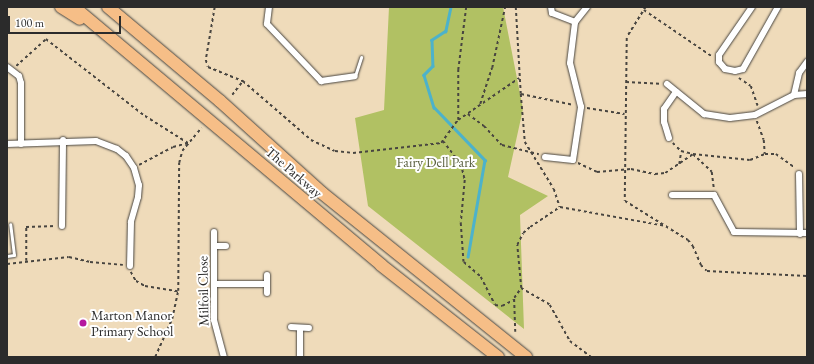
<!DOCTYPE html>
<style>
body{margin:0}
#map{position:relative;width:814px;height:364px;overflow:hidden;background:#efdbba;font-family:"EB Garamond",serif}
div>[style]{position:absolute}
.green>*{inset:0;background:#b1c163}
.stream>*{height:2.5px;margin:-1.25px;padding:0 1.25px;transform-origin:1.25px;border-radius:1.25px;background:#4cb2cb}
.path>*{height:1.5px;margin-top:-0.75px;transform-origin:0;background:repeating-linear-gradient(90deg,#484540 0 3px,transparent 0 6px)}
.roads{filter:drop-shadow(0 0 1px #484540) drop-shadow(0 0 1px #484540)}
.lane>*{height:3px;margin:-1.5px;padding:0 1.5px;transform-origin:1.5px;border-radius:1.5px;background:#fff}
.street>*{height:6px;margin:-3px;padding:0 3px;transform-origin:3px;border-radius:3px;background:#fff}
.highway>*{height:12px;margin:-6px;padding:0 6px;transform-origin:6px;border-radius:6px;background:#f6be87}
.dots>*{width:11px;height:11px;translate:-50% -50%;box-sizing:border-box;border:2px solid #fff;border-radius:50%}
span{translate:-50% -50%;white-space:nowrap;text-align:center;line-height:1.15;-webkit-text-stroke:4px #fff;paint-order:stroke}
.park-label{font-size:14px;color:#5a603f}
.street-label{font-size:14px;color:#2b2b2b}
.poi-label{font-size:14px;color:#2b2b2b}
.left{translate:0 -50%;text-align:left}
.frame{position:absolute;inset:0;border:8px solid #2b2b2b;pointer-events:none}
.scale{position:absolute;left:8px;top:16px;width:113px;height:18px;box-sizing:border-box;border:2px solid #2b2b2b;border-top:0;padding-left:5px;font-size:12px;line-height:14px;white-space:nowrap;color:#2b2b2b;-webkit-text-stroke:3px #fff;paint-order:stroke}
</style>
<div id="map">
<div class="green">
<i style="clip-path:polygon(389px 7px,503px 7px,523px 109px,508px 177px,548px 196px,520px 215px,524px 329px,368px 206px,355px 118px,384px 110px)"></i>
</div>
<div class="stream">
<i style="left:451px;top:7px;width:25px;rotate:102deg"></i>
<i style="left:446px;top:31px;width:17px;rotate:147deg"></i>
<i style="left:432px;top:40px;width:26px;rotate:88deg"></i>
<i style="left:433px;top:66px;width:13px;rotate:135deg"></i>
<i style="left:424px;top:75px;width:34px;rotate:73deg"></i>
<i style="left:434px;top:107px;width:74px;rotate:46.1deg"></i>
<i style="left:485px;top:160px;width:98px;rotate:99.9deg"></i>
</div>
<div class="path">
<i style="left:215px;top:7px;width:54px;rotate:99.6deg"></i>
<i style="left:206px;top:60px;width:7px;rotate:74deg"></i>
<i style="left:208px;top:67px;width:38px;rotate:22deg"></i>
<i style="left:243px;top:81px;width:90px;rotate:40.9deg"></i>
<i style="left:311px;top:140px;width:26px;rotate:25deg"></i>
<i style="left:335px;top:151px;width:18px;rotate:6deg"></i>
<i style="left:353px;top:153px;width:89px;rotate:-6.5deg"></i>
<i style="left:441px;top:143px;width:29px;rotate:-54deg"></i>
<i style="left:458px;top:120px;width:50px;rotate:-90deg"></i>
<i style="left:458px;top:70px;width:64px;rotate:-82.8deg"></i>
<i style="left:516px;top:7px;width:87px;rotate:86.7deg"></i>
<i style="left:521px;top:94px;width:54px;rotate:11.7deg"></i>
<i style="left:646px;top:7px;width:36px;rotate:122deg"></i>
<i style="left:627px;top:38px;width:163px;rotate:90.7deg"></i>
<i style="left:625px;top:201px;width:74px;rotate:31.8deg"></i>
<i style="left:688px;top:240px;width:8px;rotate:50deg"></i>
<i style="left:693px;top:246px;width:21px;rotate:67deg"></i>
<i style="left:701px;top:265px;width:8px;rotate:45deg"></i>
<i style="left:707px;top:271px;width:100px;rotate:2.9deg"></i>
<i style="left:644px;top:10px;width:83px;rotate:34.3deg"></i>
<i style="left:16px;top:66px;width:40px;rotate:-42deg"></i>
<i style="left:46px;top:39px;width:125px;rotate:37.9deg"></i>
<i style="left:145px;top:116px;width:51px;rotate:32.1deg"></i>
<i style="left:739px;top:78px;width:14px;rotate:34deg"></i>
<i style="left:751px;top:86px;width:21px;rotate:71deg"></i>
<i style="left:626px;top:82px;width:34px;rotate:3deg"></i>
<i style="left:521px;top:94px;width:48px;rotate:85.2deg"></i>
<i style="left:525px;top:142px;width:55px;rotate:58.3deg"></i>
<i style="left:554px;top:189px;width:19px;rotate:72deg"></i>
<i style="left:560px;top:207px;width:108px;rotate:10.2deg"></i>
<i style="left:232px;top:95px;width:18px;rotate:-52deg"></i>
<i style="left:480px;top:104px;width:38px;rotate:-72deg"></i>
<i style="left:492px;top:68px;width:62px;rotate:-78deg"></i>
<i style="left:587px;top:108px;width:38px;rotate:9deg"></i>
<i style="left:468px;top:114px;width:20px;rotate:37deg"></i>
<i style="left:484px;top:126px;width:26px;rotate:47deg"></i>
<i style="left:502px;top:145px;width:38px;rotate:14deg"></i>
<i style="left:458px;top:120px;width:74px;rotate:-34.5deg"></i>
<i style="left:757px;top:121px;width:20px;rotate:70deg"></i>
<i style="left:764px;top:140px;width:14px;rotate:86deg"></i>
<i style="left:443px;top:141px;width:29px;rotate:52deg"></i>
<i style="left:461px;top:164px;width:16px;rotate:76deg"></i>
<i style="left:465px;top:180px;width:43px;rotate:95.3deg"></i>
<i style="left:461px;top:223px;width:39px;rotate:86deg"></i>
<i style="left:464px;top:262px;width:23px;rotate:41deg"></i>
<i style="left:481px;top:277px;width:31px;rotate:63deg"></i>
<i style="left:495px;top:305px;width:7px;rotate:8deg"></i>
<i style="left:502px;top:306px;width:13px;rotate:-27deg"></i>
<i style="left:673px;top:143px;width:11px;rotate:45deg"></i>
<i style="left:681px;top:151px;width:12px;rotate:14deg"></i>
<i style="left:693px;top:154px;width:26px;rotate:43deg"></i>
<i style="left:712px;top:172px;width:17px;rotate:83deg"></i>
<i style="left:578px;top:163px;width:21px;rotate:25deg"></i>
<i style="left:597px;top:172px;width:34px;rotate:-5deg"></i>
<i style="left:631px;top:169px;width:25px;rotate:12deg"></i>
<i style="left:655px;top:174px;width:10px;rotate:-6deg"></i>
<i style="left:665px;top:173px;width:34px;rotate:-34deg"></i>
<i style="left:693px;top:154px;width:57px;rotate:6deg"></i>
<i style="left:750px;top:160px;width:16px;rotate:-22deg"></i>
<i style="left:765px;top:154px;width:11px"></i>
<i style="left:776px;top:154px;width:24px;rotate:36deg"></i>
<i style="left:679px;top:164px;width:12px;rotate:-81deg"></i>
<i style="left:139px;top:165px;width:38px;rotate:-28deg"></i>
<i style="left:173px;top:147px;width:16px;rotate:-15deg"></i>
<i style="left:26px;top:261px;width:34px;rotate:-90deg"></i>
<i style="left:26px;top:227px;width:30px;rotate:-2deg"></i>
<i style="left:7px;top:264px;width:62px;rotate:-6.4deg"></i>
<i style="left:69px;top:257px;width:22px;rotate:13deg"></i>
<i style="left:90px;top:262px;width:33px;rotate:5deg"></i>
<i style="left:131px;top:272px;width:10px;rotate:61deg"></i>
<i style="left:136px;top:281px;width:10px;rotate:29deg"></i>
<i style="left:145px;top:286px;width:33px;rotate:9deg"></i>
<i style="left:521px;top:288px;width:34px;rotate:30deg"></i>
<i style="left:550px;top:305px;width:41px;rotate:60.9deg"></i>
<i style="left:570px;top:341px;width:26px;rotate:37deg"></i>
<i style="left:515px;top:332px;width:34px;rotate:-92deg"></i>
<i style="left:514px;top:298px;width:12px;rotate:-55deg"></i>
<i style="left:521px;top:288px;width:43px;rotate:-95.3deg"></i>
<i style="left:517px;top:245px;width:13px;rotate:-63deg"></i>
<i style="left:523px;top:233px;width:9px;rotate:-41deg"></i>
<i style="left:530px;top:227px;width:36px;rotate:-34deg"></i>
<i style="left:155px;top:357px;width:42px;rotate:-65.9deg"></i>
<i style="left:172px;top:319px;width:29px;rotate:-78deg"></i>
<i style="left:178px;top:291px;width:128px;rotate:-89.6deg"></i>
<i style="left:179px;top:163px;width:12px;rotate:-76deg"></i>
<i style="left:182px;top:151px;width:30px;rotate:-50deg"></i>
</div>
<div class="roads">
<div class="lane">
<i style="left:355px;top:76px;width:20px;rotate:-72deg"></i>
<i style="left:7px;top:256px;width:7px;rotate:-8deg"></i>
<i style="left:14px;top:255px;width:31px;rotate:-97deg"></i>
</div>
<div class="street">
<i style="left:269px;top:7px;width:17px;rotate:97deg"></i>
<i style="left:267px;top:24px;width:79px;rotate:46.5deg"></i>
<i style="left:321px;top:81px;width:34px;rotate:-8deg"></i>
<i style="left:551px;top:7px;width:6px;rotate:81deg"></i>
<i style="left:552px;top:13px;width:25px;rotate:21deg"></i>
<i style="left:752px;top:7px;width:58px;rotate:124.5deg"></i>
<i style="left:719px;top:55px;width:7px;rotate:90deg"></i>
<i style="left:719px;top:62px;width:9px;rotate:49deg"></i>
<i style="left:725px;top:69px;width:10px;rotate:11deg"></i>
<i style="left:735px;top:71px;width:8px;rotate:-14deg"></i>
<i style="left:743px;top:69px;width:71px;rotate:-60.6deg"></i>
<i style="left:7px;top:67px;width:15px;rotate:37deg"></i>
<i style="left:19px;top:76px;width:7px;rotate:74deg"></i>
<i style="left:21px;top:83px;width:61px;rotate:90deg"></i>
<i style="left:667px;top:84px;width:48px;rotate:39deg"></i>
<i style="left:704px;top:114px;width:26px;rotate:9deg"></i>
<i style="left:730px;top:118px;width:25px;rotate:-7deg"></i>
<i style="left:755px;top:115px;width:44px;rotate:-27.1deg"></i>
<i style="left:794px;top:95px;width:13px;rotate:-4deg"></i>
<i style="left:794px;top:95px;width:23px;rotate:-77deg"></i>
<i style="left:799px;top:73px;width:14px;rotate:-54deg"></i>
<i style="left:669px;top:138px;width:17px;rotate:-107deg"></i>
<i style="left:664px;top:122px;width:13px;rotate:-90deg"></i>
<i style="left:664px;top:109px;width:21px;rotate:-55deg"></i>
<i style="left:7px;top:144px;width:89px;rotate:-1.9deg"></i>
<i style="left:96px;top:141px;width:22px;rotate:21deg"></i>
<i style="left:117px;top:149px;width:11px;rotate:38deg"></i>
<i style="left:126px;top:156px;width:14px;rotate:56deg"></i>
<i style="left:134px;top:168px;width:18px;rotate:74deg"></i>
<i style="left:139px;top:185px;width:12px;rotate:95deg"></i>
<i style="left:138px;top:197px;width:26px;rotate:106deg"></i>
<i style="left:131px;top:222px;width:44px;rotate:91.3deg"></i>
<i style="left:545px;top:157px;width:28px;rotate:6deg"></i>
<i style="left:573px;top:160px;width:54px;rotate:-81.4deg"></i>
<i style="left:581px;top:107px;width:45px;rotate:-104deg"></i>
<i style="left:570px;top:63px;width:41px;rotate:-83deg"></i>
<i style="left:575px;top:22px;width:19px;rotate:-51deg"></i>
<i style="left:799px;top:174px;width:60px;rotate:89deg"></i>
<i style="left:672px;top:195px;width:42px"></i>
<i style="left:714px;top:195px;width:42px;rotate:61.6deg"></i>
<i style="left:734px;top:232px;width:73px;rotate:0.8deg"></i>
<i style="left:62px;top:226px;width:86px;rotate:-89.3deg"></i>
<i style="left:214px;top:232px;width:88px;rotate:90deg"></i>
<i style="left:214px;top:320px;width:38px;rotate:75deg"></i>
<i style="left:214px;top:246px;width:12px"></i>
<i style="left:215px;top:284px;width:52px"></i>
<i style="left:267px;top:293px;width:18px;rotate:-90deg"></i>
<i style="left:291px;top:327px;width:18px;rotate:3deg"></i>
<i style="left:300px;top:357px;width:29px;rotate:-90deg"></i>
</div>
<div class="highway">
<i style="left:61px;top:7px;width:22px;rotate:32deg"></i>
<i style="left:74px;top:7px;width:401px;rotate:40deg"></i>
<i style="left:381px;top:265px;width:149px;rotate:38.2deg"></i>
<i style="left:108px;top:7px;width:146px;rotate:40deg"></i>
<i style="left:220px;top:101px;width:137px;rotate:42deg"></i>
<i style="left:322px;top:193px;width:262px;rotate:38.8deg"></i>
</div>
</div>
<div class="dots">
<i style="left:83px;top:323px;background:#b5179e"></i>
</div>
<div class="park-label">
<span style="left:436px;top:162px">Fairy Dell Park</span>
</div>
<div class="street-label">
<span style="left:294px;top:172px;rotate:41deg">The Parkway</span>
<span style="left:203px;top:291px;rotate:-91deg">Milfoil Close</span>
</div>
<div class="poi-label">
<span class="left" style="left:91px;top:323px">Marton Manor<br>Primary School</span>
</div>
<div class="frame"></div>
<div class="scale">100 m</div>
</div>
